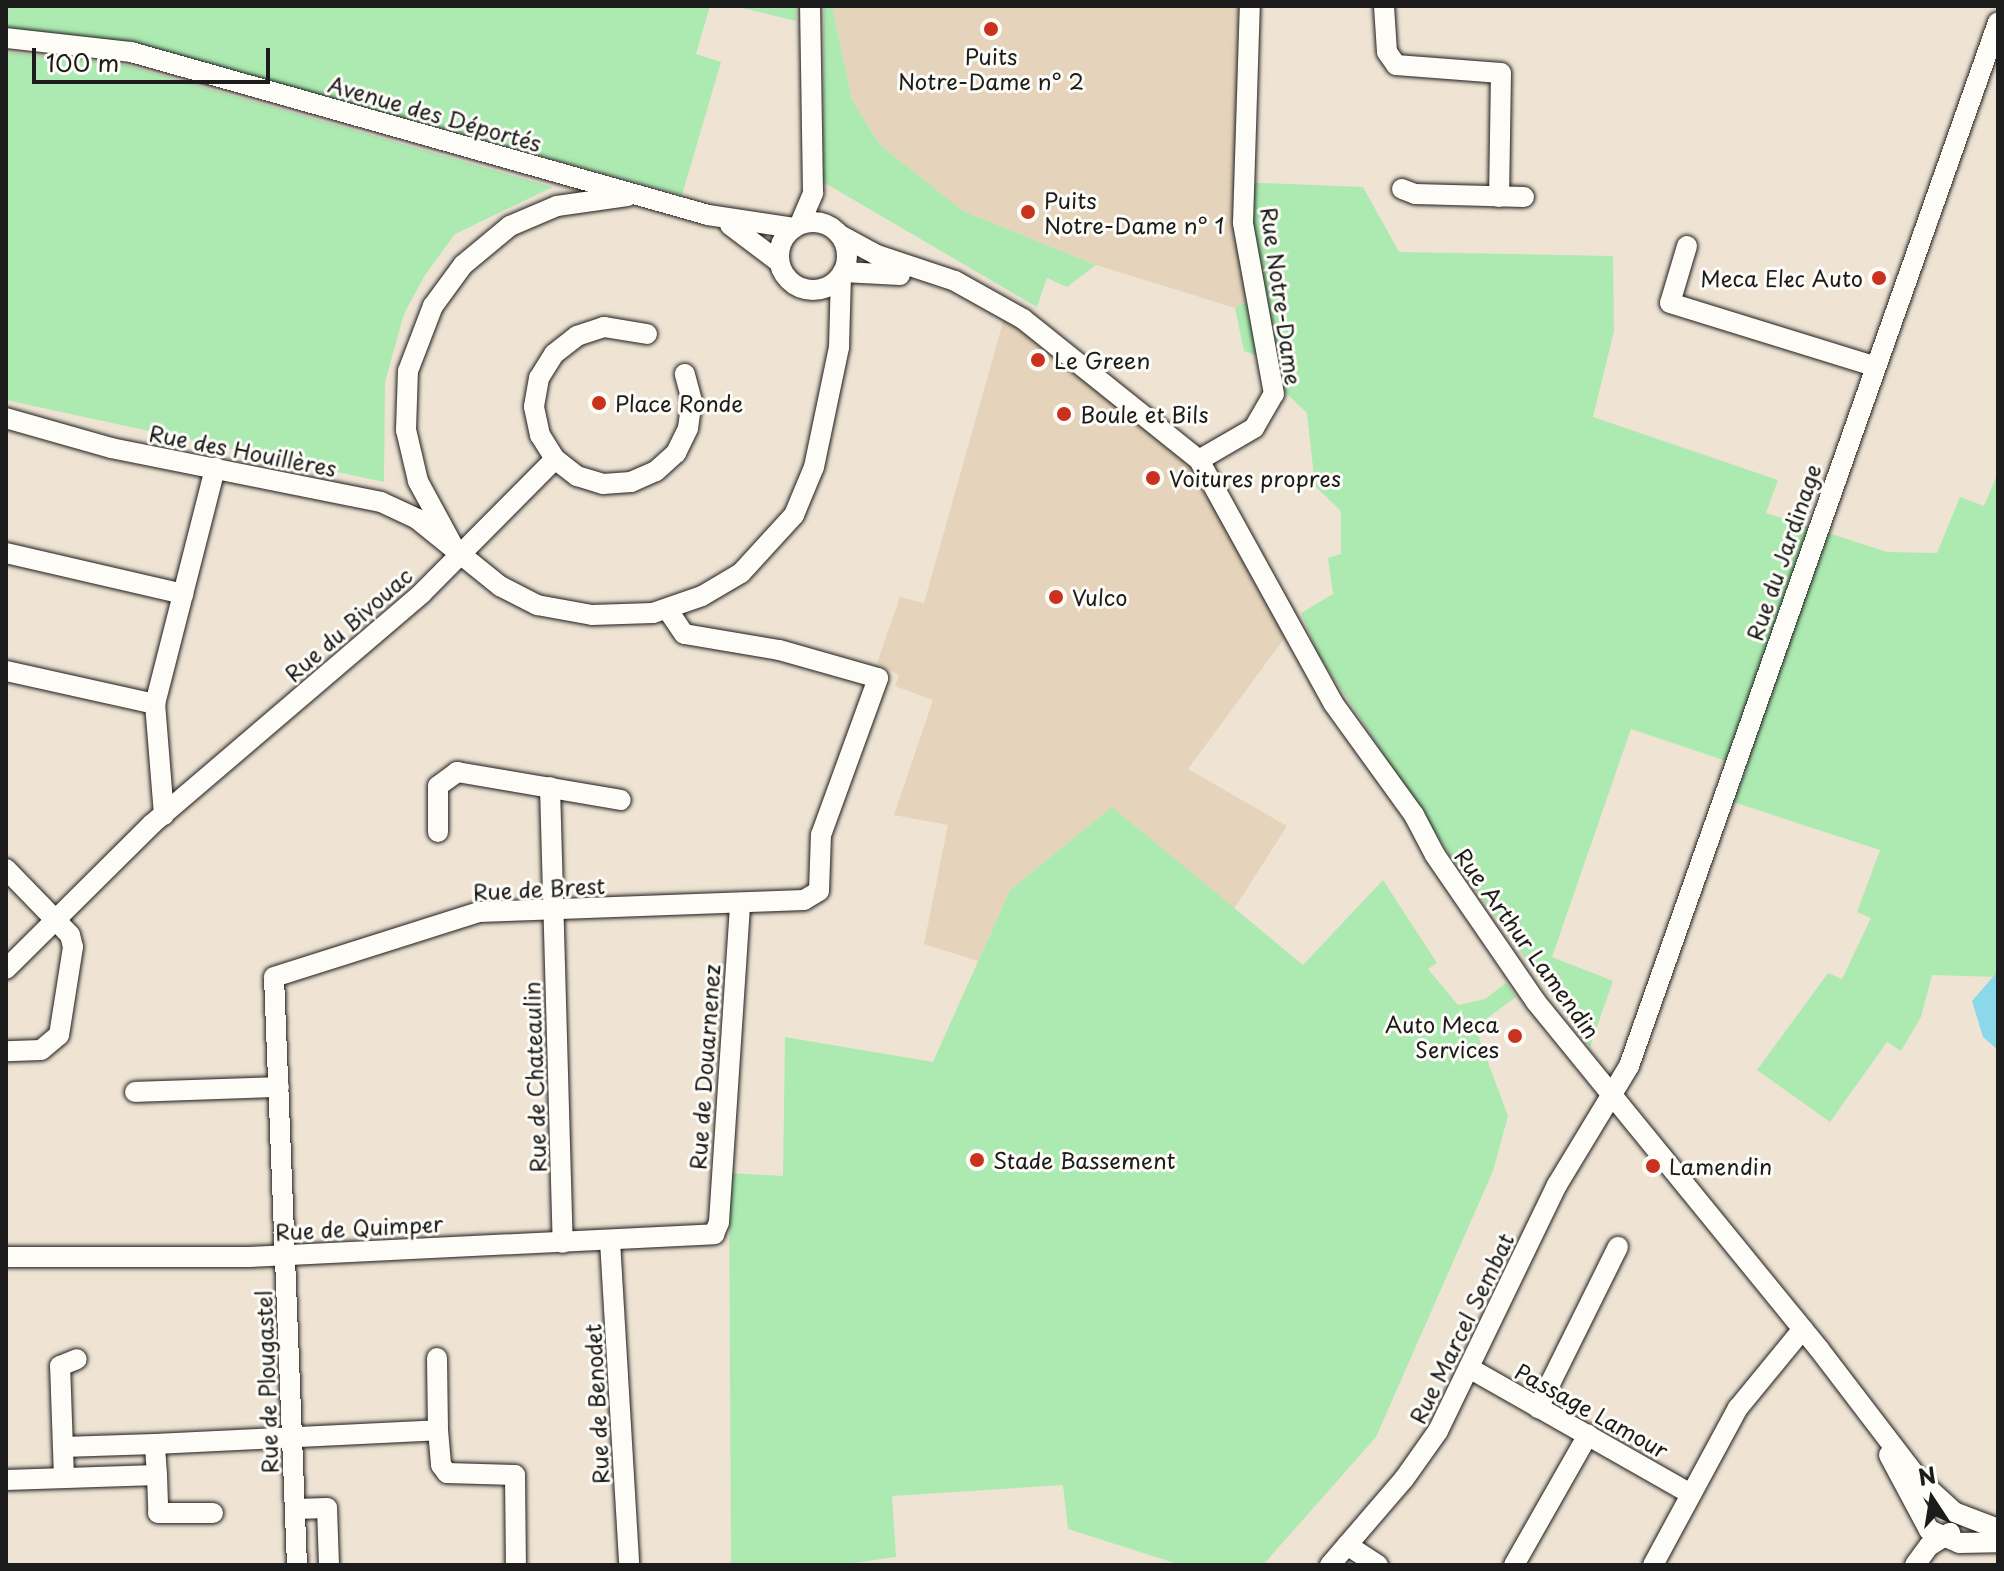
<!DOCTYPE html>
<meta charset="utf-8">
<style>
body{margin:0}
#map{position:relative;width:2004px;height:1571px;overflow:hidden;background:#efe4d4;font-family:"Playpen Sans",sans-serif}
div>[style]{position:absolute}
.built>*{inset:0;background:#e5d3bb}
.green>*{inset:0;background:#aceab1}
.water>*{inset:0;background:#8ad8e8}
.roads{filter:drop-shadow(0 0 2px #1c1c1c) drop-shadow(0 0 2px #1c1c1c)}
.minor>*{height:20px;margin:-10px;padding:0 10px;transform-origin:10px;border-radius:10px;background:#fdfcf7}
.minor>.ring{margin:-10px;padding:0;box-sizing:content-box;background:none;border:20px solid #fdfcf7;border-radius:50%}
.dots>*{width:22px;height:22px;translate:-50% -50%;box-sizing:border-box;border:4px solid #fdfcf7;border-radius:50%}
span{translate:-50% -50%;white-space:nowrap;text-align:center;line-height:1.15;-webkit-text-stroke:6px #fdfcf7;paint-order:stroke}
.poi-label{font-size:22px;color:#1c1c1c}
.left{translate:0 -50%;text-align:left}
.right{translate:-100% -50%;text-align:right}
.street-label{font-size:22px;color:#1c1c1c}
.frame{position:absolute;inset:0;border:8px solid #1c1c1c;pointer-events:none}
.north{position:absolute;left:1892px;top:1459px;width:80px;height:80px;-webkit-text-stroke:6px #fdfcf7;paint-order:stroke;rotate:348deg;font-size:22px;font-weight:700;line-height:32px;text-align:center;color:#1c1c1c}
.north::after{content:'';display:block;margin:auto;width:28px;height:36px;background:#1c1c1c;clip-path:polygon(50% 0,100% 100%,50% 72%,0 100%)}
.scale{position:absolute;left:32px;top:48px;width:238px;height:36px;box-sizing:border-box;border:4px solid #1c1c1c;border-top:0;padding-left:10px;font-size:24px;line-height:28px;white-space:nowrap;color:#1c1c1c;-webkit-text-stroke:6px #fdfcf7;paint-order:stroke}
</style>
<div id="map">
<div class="built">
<i style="clip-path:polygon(832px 6px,1238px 6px,1236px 182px,1250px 301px,1235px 308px,1096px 265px,963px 211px,880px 145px,852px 100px)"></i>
<i style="clip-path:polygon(1005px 315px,1187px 457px,1289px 632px,1188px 769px,1287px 826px,1234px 909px,1112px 807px,1010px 890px,978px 961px,924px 944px,948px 825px,894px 815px,933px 700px,895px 686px,899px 675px,877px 663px,900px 597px,924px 603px)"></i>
</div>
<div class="green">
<i style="clip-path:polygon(6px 6px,710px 6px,696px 54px,721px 62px,682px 195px,135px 44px,6px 29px)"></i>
<i style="clip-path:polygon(734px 6px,796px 6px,796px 21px)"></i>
<i style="clip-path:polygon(824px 6px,832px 6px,852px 100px,880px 145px,963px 211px,1096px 265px,1067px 287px,1047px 278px,1037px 307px,823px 182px)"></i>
<i style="clip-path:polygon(6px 52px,126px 65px,553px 187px,455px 234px,425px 275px,404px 314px,385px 382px,384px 482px,6px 400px)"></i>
<i style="clip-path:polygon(1236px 182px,1363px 187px,1399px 252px,1613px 256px,1614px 331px,1593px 417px,1778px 480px,1766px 513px,1887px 552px,1937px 553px,1960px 497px,1984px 506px,1998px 472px,1997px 977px,1932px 975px,1921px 1017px,1901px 1051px,1887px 1042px,1830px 1122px,1757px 1070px,1828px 973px,1842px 979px,1871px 918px,1857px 912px,1880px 850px,1733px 802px,1747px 768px,1631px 729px,1552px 957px,1613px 981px,1590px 1047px,1448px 852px,1318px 654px,1301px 613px,1333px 594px,1328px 558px,1341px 554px,1341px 511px,1315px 486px,1307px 413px,1284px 391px,1277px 363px,1244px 351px,1235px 308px,1249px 301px,1236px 247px)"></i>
<i style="clip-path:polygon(1112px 807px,1303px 965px,1383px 880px,1437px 963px,1428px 969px,1458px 1005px,1485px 999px,1506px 983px,1516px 997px,1475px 1027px,1508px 1116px,1493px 1171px,1376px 1437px,1263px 1565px,1181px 1565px,1068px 1529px,1063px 1485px,892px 1496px,896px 1557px,838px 1565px,731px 1565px,729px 1173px,783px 1176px,785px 1037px,933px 1062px,1010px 890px)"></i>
</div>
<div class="water">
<i style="clip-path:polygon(1998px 971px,1998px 1050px,1983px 1037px,1972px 1001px)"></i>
</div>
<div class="roads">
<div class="minor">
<i style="left:1384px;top:6px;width:46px;rotate:86.3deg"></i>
<i style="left:1387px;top:52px;width:16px;rotate:55deg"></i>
<i style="left:1396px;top:65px;width:105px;rotate:4.4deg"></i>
<i style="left:1501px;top:73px;width:124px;rotate:90.9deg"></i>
<i style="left:6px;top:38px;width:126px;rotate:6.4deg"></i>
<i style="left:131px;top:52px;width:600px;rotate:15.77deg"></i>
<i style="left:708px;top:215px;width:87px;rotate:8.6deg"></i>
<i style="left:1402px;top:189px;width:14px;rotate:21deg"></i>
<i style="left:1415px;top:194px;width:109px;rotate:1.6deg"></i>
<i class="ring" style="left:779px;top:222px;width:48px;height:48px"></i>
<i style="left:800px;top:224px;width:34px;rotate:-67deg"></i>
<i style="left:813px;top:193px;width:187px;rotate:-90.9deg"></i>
<i style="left:730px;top:225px;width:61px;rotate:37.1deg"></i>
<i style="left:840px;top:235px;width:42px;rotate:28.4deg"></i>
<i style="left:877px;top:255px;width:82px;rotate:18.4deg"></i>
<i style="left:955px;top:281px;width:78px;rotate:29.2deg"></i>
<i style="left:1023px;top:319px;width:226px;rotate:38.7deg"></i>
<i style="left:1199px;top:460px;width:277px;rotate:61.1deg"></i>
<i style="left:1333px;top:703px;width:138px;rotate:54.1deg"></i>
<i style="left:1414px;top:815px;width:45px;rotate:62.3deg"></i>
<i style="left:1435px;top:855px;width:178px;rotate:55.5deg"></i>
<i style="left:1536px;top:1002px;width:448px;rotate:50.8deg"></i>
<i style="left:1819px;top:1349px;width:165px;rotate:52.6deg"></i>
<i style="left:1919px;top:1480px;width:47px;rotate:42.4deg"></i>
<i style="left:1954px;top:1512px;width:47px;rotate:21.1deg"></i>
<i style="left:1687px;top:246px;width:59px;rotate:106.6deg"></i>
<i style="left:1670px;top:303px;width:214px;rotate:17.2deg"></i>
<i style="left:843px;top:272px;width:57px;rotate:3deg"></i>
<i style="left:647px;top:334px;width:44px;rotate:-170.8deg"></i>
<i style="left:604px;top:327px;width:28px;rotate:162deg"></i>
<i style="left:577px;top:336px;width:29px;rotate:142deg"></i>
<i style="left:554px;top:354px;width:28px;rotate:122deg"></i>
<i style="left:539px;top:378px;width:29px;rotate:100deg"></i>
<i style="left:534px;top:407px;width:29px;rotate:78deg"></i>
<i style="left:540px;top:435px;width:28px;rotate:58deg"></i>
<i style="left:555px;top:459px;width:28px;rotate:38deg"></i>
<i style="left:577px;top:476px;width:27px;rotate:17deg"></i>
<i style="left:603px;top:484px;width:28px;rotate:-4deg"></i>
<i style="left:631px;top:482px;width:27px;rotate:-24deg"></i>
<i style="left:656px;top:471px;width:27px;rotate:-42deg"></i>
<i style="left:676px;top:453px;width:28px;rotate:-64deg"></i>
<i style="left:688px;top:428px;width:27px;rotate:-82deg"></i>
<i style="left:692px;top:401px;width:28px;rotate:-105deg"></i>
<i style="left:6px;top:418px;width:109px;rotate:15.9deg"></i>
<i style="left:111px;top:448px;width:275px;rotate:11.3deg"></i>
<i style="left:381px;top:502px;width:40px;rotate:25deg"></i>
<i style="left:417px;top:519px;width:107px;rotate:38.9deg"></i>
<i style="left:500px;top:586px;width:42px;rotate:27.2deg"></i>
<i style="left:537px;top:605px;width:56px;rotate:10.3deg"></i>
<i style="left:592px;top:615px;width:61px;rotate:-1.9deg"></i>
<i style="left:653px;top:613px;width:52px;rotate:-19.1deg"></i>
<i style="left:702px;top:596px;width:45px;rotate:-30.5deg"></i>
<i style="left:741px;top:573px;width:79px;rotate:-47.6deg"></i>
<i style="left:794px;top:515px;width:52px;rotate:-67.4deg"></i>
<i style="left:814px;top:467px;width:123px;rotate:-78.2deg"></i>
<i style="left:839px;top:347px;width:71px;rotate:-88.4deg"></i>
<i style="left:1199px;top:460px;width:64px;rotate:-30.2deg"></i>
<i style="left:1254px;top:428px;width:39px;rotate:-60deg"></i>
<i style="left:1274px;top:394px;width:174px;rotate:-100.3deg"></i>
<i style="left:1243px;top:223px;width:217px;rotate:-88.2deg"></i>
<i style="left:452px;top:544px;width:72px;rotate:-118.4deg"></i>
<i style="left:418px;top:481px;width:52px;rotate:-103.2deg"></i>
<i style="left:406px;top:430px;width:59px;rotate:-88.1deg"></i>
<i style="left:408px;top:371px;width:70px;rotate:-69deg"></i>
<i style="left:433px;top:306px;width:51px;rotate:-53.8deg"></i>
<i style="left:463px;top:265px;width:61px;rotate:-39.7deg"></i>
<i style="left:510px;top:226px;width:51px;rotate:-23.1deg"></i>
<i style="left:557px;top:206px;width:71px;rotate:-8.1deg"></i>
<i style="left:6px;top:553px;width:182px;rotate:13deg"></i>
<i style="left:6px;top:671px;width:153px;rotate:12.5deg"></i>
<i style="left:550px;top:787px;width:456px;rotate:88.4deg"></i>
<i style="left:164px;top:815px;width:111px;rotate:-94.6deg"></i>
<i style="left:155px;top:704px;width:244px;rotate:-75.7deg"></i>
<i style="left:438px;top:832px;width:46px;rotate:-90deg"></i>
<i style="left:438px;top:786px;width:24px;rotate:-36deg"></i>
<i style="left:457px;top:772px;width:166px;rotate:9.7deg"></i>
<i style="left:6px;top:869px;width:92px;rotate:45.9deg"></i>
<i style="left:70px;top:935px;width:12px;rotate:76deg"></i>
<i style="left:73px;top:947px;width:89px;rotate:99deg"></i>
<i style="left:59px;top:1035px;width:23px;rotate:140deg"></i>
<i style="left:41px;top:1050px;width:35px;rotate:178deg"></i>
<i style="left:6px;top:969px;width:206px;rotate:-44.8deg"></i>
<i style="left:152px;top:824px;width:355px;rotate:-40.5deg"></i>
<i style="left:422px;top:593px;width:189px;rotate:-45.2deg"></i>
<i style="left:135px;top:1092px;width:144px;rotate:-2deg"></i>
<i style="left:610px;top:1241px;width:325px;rotate:86.6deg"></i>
<i style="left:6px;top:1257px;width:243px"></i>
<i style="left:249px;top:1257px;width:466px;rotate:-2.8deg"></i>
<i style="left:714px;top:1234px;width:13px;rotate:-67deg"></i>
<i style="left:719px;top:1222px;width:320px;rotate:-86.2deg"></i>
<i style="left:437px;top:1358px;width:72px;rotate:89.2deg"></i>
<i style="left:1469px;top:1368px;width:255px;rotate:29.6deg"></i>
<i style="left:1538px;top:1408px;width:180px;rotate:-63.6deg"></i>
<i style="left:63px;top:1447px;width:92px;rotate:-1.9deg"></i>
<i style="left:1889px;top:1455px;width:85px;rotate:61.9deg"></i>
<i style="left:1929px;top:1530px;width:33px;rotate:23deg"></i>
<i style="left:1959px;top:1543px;width:39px;rotate:-1deg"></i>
<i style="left:157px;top:1475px;width:38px;rotate:88deg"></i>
<i style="left:158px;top:1513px;width:55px"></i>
<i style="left:64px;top:1478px;width:112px;rotate:-92deg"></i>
<i style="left:60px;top:1366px;width:18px;rotate:-22deg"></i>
<i style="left:6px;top:1480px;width:151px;rotate:-1.9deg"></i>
<i style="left:157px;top:1475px;width:31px;rotate:-94deg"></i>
<i style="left:155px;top:1444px;width:283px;rotate:-2.8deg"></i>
<i style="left:438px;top:1430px;width:35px;rotate:85deg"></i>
<i style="left:441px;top:1465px;width:10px;rotate:53deg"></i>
<i style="left:447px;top:1473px;width:68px;rotate:1.7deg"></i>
<i style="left:515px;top:1475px;width:90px;rotate:89.4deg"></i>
<i style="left:295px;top:1509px;width:32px;rotate:-2deg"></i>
<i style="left:327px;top:1508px;width:57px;rotate:88deg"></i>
<i style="left:1347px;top:1545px;width:37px;rotate:33deg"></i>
<i style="left:297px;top:1565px;width:588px;rotate:-92.24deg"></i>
<i style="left:274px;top:977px;width:215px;rotate:-17.6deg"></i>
<i style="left:479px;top:912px;width:325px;rotate:-2.1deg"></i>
<i style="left:804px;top:900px;width:17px;rotate:-31deg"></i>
<i style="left:819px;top:891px;width:56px;rotate:-88deg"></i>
<i style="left:821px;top:835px;width:167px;rotate:-70deg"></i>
<i style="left:878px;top:678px;width:103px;rotate:-164.2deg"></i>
<i style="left:779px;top:650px;width:96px;rotate:-170.4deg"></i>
<i style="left:684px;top:634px;width:30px;rotate:-124deg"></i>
<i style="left:1330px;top:1565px;width:113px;rotate:-49.3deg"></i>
<i style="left:1404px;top:1479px;width:59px;rotate:-54.7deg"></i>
<i style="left:1438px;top:1431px;width:273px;rotate:-64.2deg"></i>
<i style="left:1557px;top:1185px;width:139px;rotate:-58.8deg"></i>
<i style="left:1629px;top:1066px;width:1107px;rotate:-70.53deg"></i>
<i style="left:1514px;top:1565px;width:150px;rotate:-60.4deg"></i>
<i style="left:1653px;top:1565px;width:179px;rotate:-61.6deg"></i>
<i style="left:1738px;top:1408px;width:102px;rotate:-50.6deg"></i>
<i style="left:1915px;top:1565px;width:24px;rotate:-54deg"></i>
<i style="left:1929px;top:1546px;width:25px;rotate:-32deg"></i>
</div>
</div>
<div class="dots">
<i style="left:991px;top:29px;background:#c8321e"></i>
<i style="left:1028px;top:212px;background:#c8321e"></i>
<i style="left:1879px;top:278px;background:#c8321e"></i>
<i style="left:1038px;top:360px;background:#c8321e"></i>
<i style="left:599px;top:403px;background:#c8321e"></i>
<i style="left:1064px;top:414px;background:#c8321e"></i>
<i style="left:1153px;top:478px;background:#c8321e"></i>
<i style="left:1056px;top:597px;background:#c8321e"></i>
<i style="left:1515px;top:1036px;background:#c8321e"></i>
<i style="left:977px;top:1160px;background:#c8321e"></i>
<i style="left:1653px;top:1166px;background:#c8321e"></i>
</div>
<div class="poi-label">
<span style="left:991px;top:68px">Puits<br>Notre-Dame n° 2</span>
<span class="left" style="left:1044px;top:212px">Puits<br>Notre-Dame n° 1</span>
<span class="right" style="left:1863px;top:278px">Meca Elec Auto</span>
<span class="left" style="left:1054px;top:360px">Le Green</span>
<span class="left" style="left:615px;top:403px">Place Ronde</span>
<span class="left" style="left:1080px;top:414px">Boule et Bils</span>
<span class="left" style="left:1169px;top:478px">Voitures propres</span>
<span class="left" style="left:1072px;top:597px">Vulco</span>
<span class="right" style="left:1499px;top:1036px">Auto Meca<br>Services</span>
<span class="left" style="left:993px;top:1160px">Stade Bassement</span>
<span class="left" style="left:1669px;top:1166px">Lamendin</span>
</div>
<div class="street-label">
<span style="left:435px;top:113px;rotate:16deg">Avenue des Déportés</span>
<span style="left:1282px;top:296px;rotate:82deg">Rue Notre-Dame</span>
<span style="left:243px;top:450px;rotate:11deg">Rue des Houillères</span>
<span style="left:1783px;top:552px;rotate:-71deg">Rue du Jardinage</span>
<span style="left:348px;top:624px;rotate:-41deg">Rue du Bivouac</span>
<span style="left:539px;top:888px;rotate:-3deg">Rue de Brest</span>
<span style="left:1528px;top:943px;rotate:54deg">Rue Arthur Lamendin</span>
<span style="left:704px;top:1067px;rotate:-86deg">Rue de Douarnenez</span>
<span style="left:534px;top:1077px;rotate:-92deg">Rue de Chateaulin</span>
<span style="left:359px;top:1227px;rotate:-3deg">Rue de Quimper</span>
<span style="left:1461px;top:1328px;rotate:-64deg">Rue Marcel Sembat</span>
<span style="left:266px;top:1382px;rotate:-92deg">Rue de Plougastel</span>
<span style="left:596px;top:1404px;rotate:-93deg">Rue de Benodet</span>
<span style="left:1592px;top:1410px;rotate:29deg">Passage Lamour</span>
</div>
<div class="frame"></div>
<div class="north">N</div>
<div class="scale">100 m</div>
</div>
